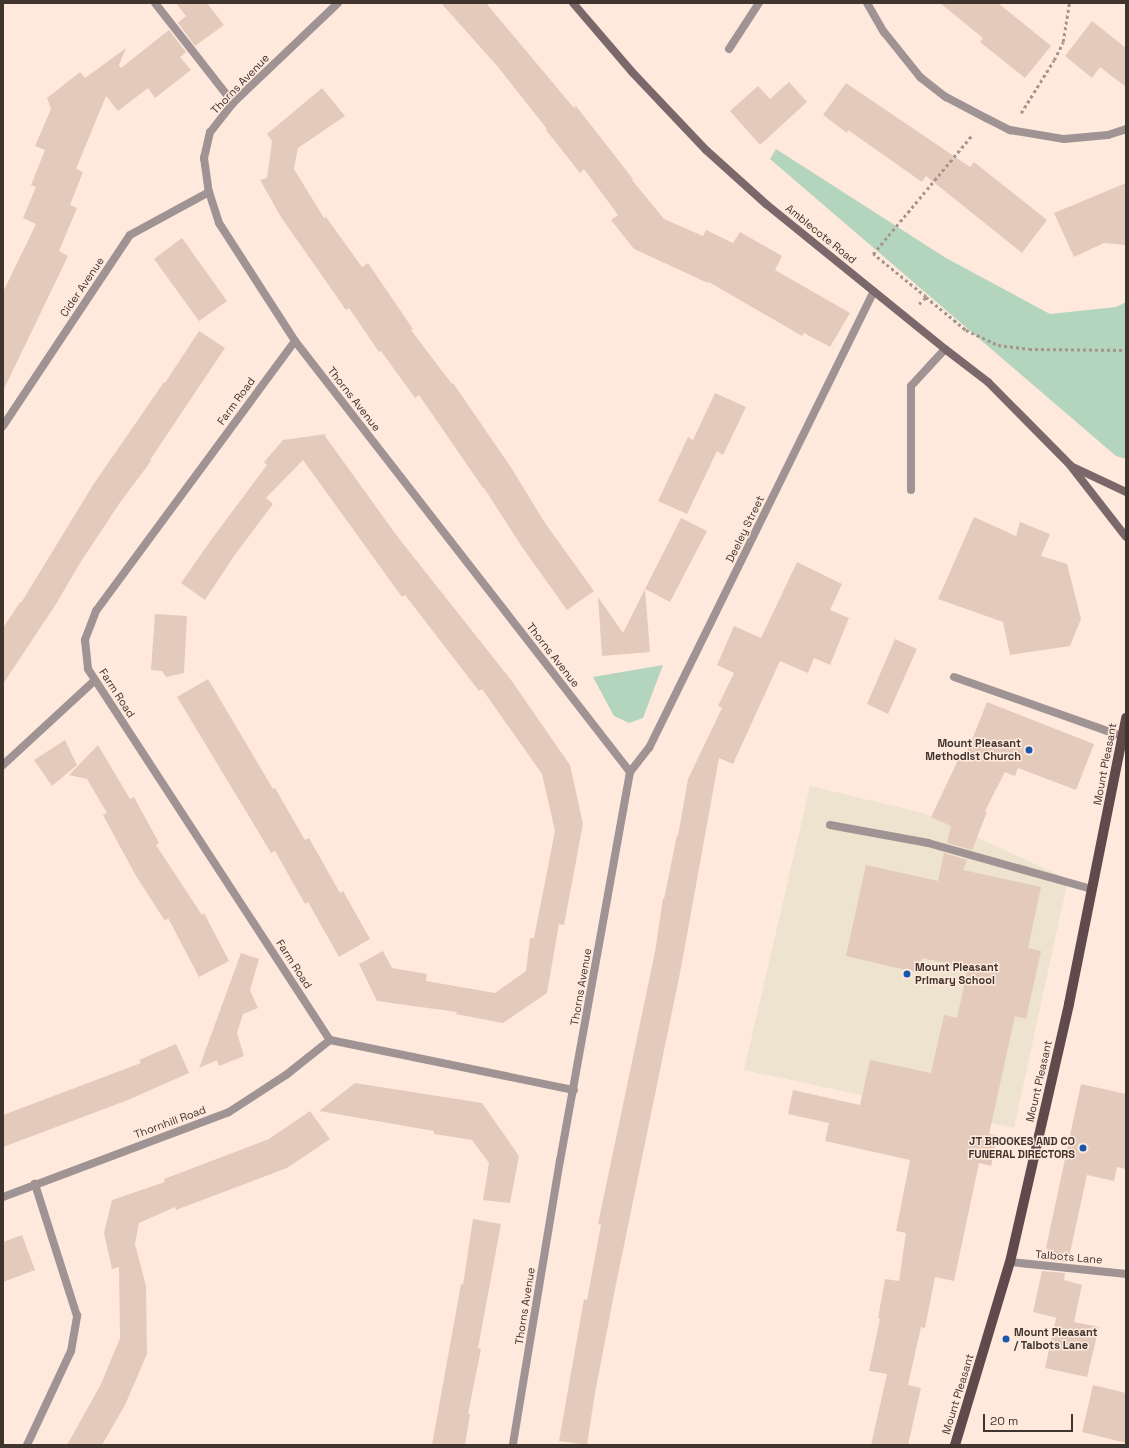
<!DOCTYPE html>
<style>
body{margin:0}
#map{position:relative;width:1129px;height:1448px;overflow:hidden;background:#ffe9dd;font-family:"Space Grotesk",sans-serif}
div>[style]{position:absolute}
.education>*{inset:0;background:#ede3ce}
.green>*{inset:0;background:#b3d4bd}
.building>*{inset:0;background:#e4cabb}
.path>*{height:2.5px;margin-top:-1.25px;transform-origin:0;background:repeating-linear-gradient(90deg,#a6958c 0 3px,transparent 0 6px)}
.lane>*{height:8px;margin:-4px;padding:0 4px;transform-origin:4px;border-radius:4px;background:#a09394}
.street>*{height:8px;margin:-4px;padding:0 4px;transform-origin:4px;border-radius:4px;background:#a09394}
.secondary>*{height:8px;margin:-4px;padding:0 4px;transform-origin:4px;border-radius:4px;background:#7b686a}
.primary>*{height:10px;margin:-5px;padding:0 5px;transform-origin:5px;border-radius:5px;background:#604a4c}
.dots>*{width:11px;height:11px;translate:-50% -50%;box-sizing:border-box;border:2px solid #ffe9dd;border-radius:50%}
span{translate:-50% -50%;white-space:nowrap;text-align:center;line-height:1.15;-webkit-text-stroke:3px #ffe9dd;paint-order:stroke}
.street-label{font-size:11px;color:#3f342e}
.poi-label{font-size:11px;color:#3f342e;font-weight:700}
.right{translate:-100% -50%;text-align:right}
.left{translate:0 -50%;text-align:left}
.frame{position:absolute;inset:0;border:4px solid #3f342e;pointer-events:none}
.scale{position:absolute;left:983px;top:1414px;width:90px;height:18px;box-sizing:border-box;border:2px solid #3f342e;border-top:0;padding-left:5px;font-size:12px;line-height:14px;white-space:nowrap;color:#3f342e;-webkit-text-stroke:3px #ffe9dd;paint-order:stroke}
</style>
<div id="map">
<div class="education">
<i style="clip-path:polygon(810px 786px,923px 813px,1068px 879px,1014px 1128px,744px 1070px)"></i>
</div>
<div class="green">
<i style="clip-path:polygon(776px 149px,946px 258px,1050px 314px,1116px 307px,1126px 302px,1126px 459px,1116px 456px,770px 159px)"></i>
<i style="clip-path:polygon(663px 665px,643px 718px,629px 723px,614px 716px,593px 677px)"></i>
</div>
<div class="building">
<i style="clip-path:polygon(176px 3px,207px 3px,224px 25px,195px 46px,178px 23px,186px 16px)"></i>
<i style="clip-path:polygon(441px 3px,486px 3px,574px 108px,576px 106px,633px 179px,632px 180px,664px 219px,703px 236px,706px 230px,733px 243px,740px 232px,782px 256px,775px 270px,850px 313px,830px 347px,804px 333px,802px 336px,709px 282px,708px 283px,634px 249px,611px 220px,618px 215px,584px 169px,580px 173px,546px 130px,547px 129px,498px 67px)"></i>
<i style="clip-path:polygon(940px 3px,998px 3px,1051px 46px,1025px 78px,980px 42px,983px 38px)"></i>
<i style="clip-path:polygon(1092px 21px,1126px 48px,1126px 87px,1100px 67px,1092px 78px,1065px 56px)"></i>
<i style="clip-path:polygon(169px 30px,186px 52px,180px 57px,191px 70px,155px 98px,148px 88px,118px 111px,106px 96px,76px 169px,83px 172px,70px 205px,77px 208px,59px 251px,68px 256px,3px 391px,3px 292px,36px 224px,23px 218px,36px 187px,31px 185px,45px 150px,35px 146px,51px 109px,47px 98px,80px 72px,85px 78px,126px 48px,119px 65px,121px 68px)"></i>
<i style="clip-path:polygon(789px 82px,807px 102px,760px 145px,730px 111px,758px 86px,770px 99px)"></i>
<i style="clip-path:polygon(846px 83px,970px 167px,974px 162px,1047px 220px,1022px 253px,926px 176px,922px 182px,848px 130px,847px 133px,823px 115px)"></i>
<i style="clip-path:polygon(322px 88px,345px 116px,298px 148px,294px 169px,324px 218px,326px 217px,362px 267px,368px 263px,413px 329px,411px 330px,452px 384px,453px 383px,512px 469px,545px 523px,594px 591px,567px 610px,522px 547px,484px 488px,483px 488px,419px 395px,415px 398px,381px 351px,379px 352px,349px 308px,346px 310px,281px 217px,260px 180px,267px 178px,272px 141px,267px 134px)"></i>
<i style="clip-path:polygon(1126px 183px,1126px 245px,1104px 243px,1074px 257px,1054px 213px)"></i>
<i style="clip-path:polygon(182px 238px,227px 301px,199px 321px,154px 259px)"></i>
<i style="clip-path:polygon(199px 331px,225px 348px,150px 460px,151px 461px,119px 504px,80px 563px,56px 604px,3px 684px,3px 628px,20px 602px,21px 603px,93px 485px,164px 382px,165px 383px)"></i>
<i style="clip-path:polygon(715px 393px,746px 407px,723px 455px,717px 451px,687px 514px,658px 501px,688px 437px,693px 440px)"></i>
<i style="clip-path:polygon(326px 434px,325px 436px,397px 536px,511px 680px,570px 765px,583px 824px,564px 925px,559px 924px,547px 993px,503px 1023px,456px 1014px,457px 1012px,377px 1001px,359px 964px,383px 951px,392px 968px,427px 974px,426px 981px,495px 993px,526px 971px,530px 938px,534px 938px,555px 831px,542px 774px,482px 689px,479px 691px,405px 595px,402px 597px,303px 460px,266px 498px,273px 504px,234px 556px,205px 600px,181px 583px,211px 540px,267px 465px,264px 462px,283px 440px)"></i>
<i style="clip-path:polygon(974px 517px,1016px 536px,1020px 522px,1050px 534px,1041px 556px,1067px 564px,1081px 619px,1070px 646px,1010px 655px,1003px 622px,938px 599px)"></i>
<i style="clip-path:polygon(681px 518px,707px 531px,670px 602px,645px 589px)"></i>
<i style="clip-path:polygon(797px 562px,842px 584px,830px 610px,849px 618px,830px 665px,814px 658px,808px 673px,780px 661px,733px 764px,719px 758px,681px 968px,614px 1294px,595px 1393px,587px 1445px,559px 1441px,584px 1299px,587px 1300px,601px 1225px,598px 1224px,655px 952px,663px 898px,664px 899px,677px 835px,678px 836px,688px 779px,722px 708px,718px 706px,734px 673px,717px 665px,734px 626px,761px 638px)"></i>
<i style="clip-path:polygon(645px 589px,650px 652px,602px 656px,598px 597px,623px 633px)"></i>
<i style="clip-path:polygon(155px 614px,187px 616px,184px 673px,166px 677px,162px 671px,151px 670px)"></i>
<i style="clip-path:polygon(895px 639px,917px 649px,888px 714px,867px 704px)"></i>
<i style="clip-path:polygon(208px 679px,273px 789px,275px 788px,305px 840px,309px 838px,340px 893px,343px 891px,370px 939px,339px 957px,308px 902px,305px 904px,275px 851px,271px 853px,177px 697px)"></i>
<i style="clip-path:polygon(987px 702px,1094px 744px,1076px 790px,1018px 768px,1015px 776px,1005px 772px,985px 811px,987px 812px,972px 850px,947px 843px,951px 826px,931px 817px,959px 758px,964px 760px)"></i>
<i style="clip-path:polygon(65px 740px,77px 765px,52px 786px,34px 760px)"></i>
<i style="clip-path:polygon(98px 745px,130px 799px,134px 797px,159px 843px,156px 845px,202px 915px,204px 913px,229px 961px,199px 977px,168px 918px,165px 921px,136px 876px,103px 815px,107px 813px,87px 779px,69px 775px)"></i>
<i style="clip-path:polygon(944px 853px,967px 860px,963px 870px,1041px 887px,1028px 948px,1041px 951px,1026px 1019px,1015px 1016px,989px 1134px,998px 1136px,991px 1166px,979px 1163px,954px 1281px,935px 1277px,925px 1328px,921px 1327px,908px 1385px,921px 1388px,908px 1445px,871px 1445px,887px 1374px,869px 1371px,880px 1319px,878px 1318px,885px 1279px,899px 1281px,906px 1233px,896px 1231px,910px 1160px,825px 1141px,829px 1123px,788px 1114px,793px 1090px,860px 1105px,870px 1060px,931px 1073px,944px 1015px,957px 1018px,968px 968px,922px 958px,919px 973px,846px 956px,866px 865px,938px 881px)"></i>
<i style="clip-path:polygon(241px 953px,259px 959px,250px 990px,258px 1008px,243px 1014px,237px 1033px,244px 1056px,219px 1066px,217px 1060px,199px 1068px)"></i>
<i style="clip-path:polygon(176px 1044px,189px 1073px,128px 1100px,3px 1147px,3px 1115px,141px 1063px,139px 1060px)"></i>
<i style="clip-path:polygon(355px 1083px,482px 1103px,519px 1156px,510px 1203px,483px 1200px,489px 1163px,472px 1140px,434px 1134px,434px 1131px,319px 1111px)"></i>
<i style="clip-path:polygon(1081px 1084px,1126px 1094px,1126px 1169px,1117px 1167px,1114px 1181px,1087px 1175px,1068px 1262px,1045px 1260px,1047px 1248px,1046px 1248px)"></i>
<i style="clip-path:polygon(310px 1111px,330px 1139px,287px 1168px,176px 1210px,175px 1207px,139px 1223px,135px 1244px,146px 1286px,147px 1354px,125px 1405px,102px 1445px,67px 1445px,101px 1384px,120px 1338px,119px 1267px,112px 1269px,104px 1233px,112px 1200px,165px 1182px,164px 1179px,269px 1139px)"></i>
<i style="clip-path:polygon(473px 1219px,501px 1224px,478px 1348px,481px 1349px,468px 1414px,470px 1414px,465px 1445px,432px 1445px,461px 1284px,463px 1285px)"></i>
<i style="clip-path:polygon(22px 1235px,35px 1270px,3px 1282px,3px 1242px)"></i>
<i style="clip-path:polygon(1042px 1271px,1065px 1273px,1064px 1280px,1082px 1285px,1074px 1322px,1099px 1327px,1087px 1377px,1045px 1368px,1056px 1318px,1061px 1319px,1033px 1312px)"></i>
<i style="clip-path:polygon(1093px 1385px,1126px 1393px,1126px 1443px,1082px 1432px)"></i>
</div>
<div class="path">
<i style="left:1021px;top:113px;width:62px;rotate:-58.1deg"></i>
<i style="left:1054px;top:60px;width:20px;rotate:-63deg"></i>
<i style="left:1063px;top:42px;width:39px;rotate:-81deg"></i>
<i style="left:926px;top:297px;width:52px;rotate:39.5deg"></i>
<i style="left:966px;top:330px;width:35px;rotate:25deg"></i>
<i style="left:998px;top:345px;width:31px;rotate:7deg"></i>
<i style="left:1029px;top:349px;width:97px;rotate:0.6deg"></i>
<i style="left:919px;top:304px;width:10px;rotate:-45deg"></i>
<i style="left:926px;top:297px;width:68px;rotate:-140.9deg"></i>
<i style="left:873px;top:254px;width:156px;rotate:-50.2deg"></i>
</div>
<div class="lane">
<i style="left:729px;top:49px;width:55px;rotate:-56.9deg"></i>
<i style="left:911px;top:490px;width:104px;rotate:-90deg"></i>
<i style="left:911px;top:386px;width:50px;rotate:-47.4deg"></i>
<i style="left:954px;top:677px;width:178px;rotate:19.4deg"></i>
<i style="left:3px;top:765px;width:125px;rotate:-42.7deg"></i>
<i style="left:830px;top:825px;width:100px;rotate:10.4deg"></i>
<i style="left:928px;top:843px;width:170px;rotate:15.7deg"></i>
</div>
<div class="street">
<i style="left:155px;top:3px;width:127px;rotate:52deg"></i>
<i style="left:338px;top:3px;width:145px;rotate:136.4deg"></i>
<i style="left:233px;top:103px;width:37px;rotate:128deg"></i>
<i style="left:210px;top:132px;width:27px;rotate:103deg"></i>
<i style="left:204px;top:158px;width:34px;rotate:82deg"></i>
<i style="left:209px;top:192px;width:33px;rotate:72deg"></i>
<i style="left:219px;top:223px;width:140px;rotate:57.2deg"></i>
<i style="left:295px;top:341px;width:546px;rotate:52.14deg"></i>
<i style="left:630px;top:772px;width:394px;rotate:100.2deg"></i>
<i style="left:560px;top:1160px;width:289px;rotate:99.4deg"></i>
<i style="left:867px;top:3px;width:34px;rotate:60deg"></i>
<i style="left:884px;top:32px;width:58px;rotate:51.3deg"></i>
<i style="left:920px;top:77px;width:33px;rotate:38deg"></i>
<i style="left:946px;top:97px;width:45px;rotate:27.7deg"></i>
<i style="left:986px;top:118px;width:27px;rotate:27deg"></i>
<i style="left:1010px;top:130px;width:55px;rotate:9.5deg"></i>
<i style="left:1064px;top:139px;width:44px;rotate:-5.2deg"></i>
<i style="left:1108px;top:135px;width:19px;rotate:-18deg"></i>
<i style="left:295px;top:341px;width:335px;rotate:126.4deg"></i>
<i style="left:96px;top:611px;width:31px;rotate:111deg"></i>
<i style="left:85px;top:640px;width:29px;rotate:84deg"></i>
<i style="left:88px;top:669px;width:443px;rotate:56.9deg"></i>
<i style="left:3px;top:426px;width:229px;rotate:-56.4deg"></i>
<i style="left:130px;top:235px;width:90px;rotate:-28.6deg"></i>
<i style="left:630px;top:772px;width:31px;rotate:-52deg"></i>
<i style="left:649px;top:748px;width:509px;rotate:-63.79deg"></i>
<i style="left:330px;top:1040px;width:249px;rotate:11.6deg"></i>
<i style="left:3px;top:1197px;width:241px;rotate:-20.6deg"></i>
<i style="left:229px;top:1112px;width:68px;rotate:-33deg"></i>
<i style="left:286px;top:1075px;width:56px;rotate:-38.5deg"></i>
<i style="left:1010px;top:1262px;width:117px;rotate:5.9deg"></i>
<i style="left:27px;top:1445px;width:104px;rotate:-64.9deg"></i>
<i style="left:71px;top:1351px;width:36px;rotate:-80deg"></i>
<i style="left:77px;top:1316px;width:139px;rotate:-107.7deg"></i>
</div>
<div class="secondary">
<i style="left:573px;top:3px;width:92px;rotate:49.4deg"></i>
<i style="left:633px;top:73px;width:106px;rotate:46.5deg"></i>
<i style="left:706px;top:150px;width:81px;rotate:42deg"></i>
<i style="left:766px;top:204px;width:230px;rotate:39deg"></i>
<i style="left:945px;top:349px;width:54px;rotate:37.5deg"></i>
<i style="left:988px;top:382px;width:117px;rotate:45.3deg"></i>
<i style="left:1070px;top:465px;width:91px;rotate:52.1deg"></i>
<i style="left:1073px;top:467px;width:59px;rotate:25.3deg"></i>
</div>
<div class="primary">
<i style="left:955px;top:1445px;width:191px;rotate:-73.3deg"></i>
<i style="left:1010px;top:1262px;width:265px;rotate:-77.1deg"></i>
<i style="left:1069px;top:1004px;width:292px;rotate:-78.7deg"></i>
</div>
<div class="dots">
<i style="left:1029px;top:750px;background:#1858a8"></i>
<i style="left:907px;top:974px;background:#1858a8"></i>
<i style="left:1083px;top:1148px;background:#1858a8"></i>
<i style="left:1006px;top:1339px;background:#1858a8"></i>
</div>
<div class="street-label">
<span style="left:240px;top:84px;rotate:-46deg">Thorns Avenue</span>
<span style="left:821px;top:234px;rotate:39deg">Amblecote Road</span>
<span style="left:82px;top:287px;rotate:-56deg">Cider Avenue</span>
<span style="left:354px;top:399px;rotate:52deg">Thorns Avenue</span>
<span style="left:236px;top:401px;rotate:-54deg">Farm Road</span>
<span style="left:745px;top:529px;rotate:-64deg">Deeley Street</span>
<span style="left:553px;top:655px;rotate:52deg">Thorns Avenue</span>
<span style="left:117px;top:693px;rotate:57deg">Farm Road</span>
<span style="left:1105px;top:764px;rotate:-79deg">Mount Pleasant</span>
<span style="left:294px;top:964px;rotate:57deg">Farm Road</span>
<span style="left:581px;top:987px;rotate:-80deg">Thorns Avenue</span>
<span style="left:1039px;top:1081px;rotate:-77deg">Mount Pleasant</span>
<span style="left:170px;top:1122px;rotate:-20deg">Thornhill Road</span>
<span style="left:1069px;top:1257px;rotate:5deg">Talbots Lane</span>
<span style="left:525px;top:1306px;rotate:-81deg">Thorns Avenue</span>
<span style="left:958px;top:1394px;rotate:-73deg">Mount Pleasant</span>
</div>
<div class="poi-label">
<span class="right" style="left:1021px;top:750px">Mount Pleasant<br>Methodist Church</span>
<span class="left" style="left:915px;top:974px">Mount Pleasant<br>Primary School</span>
<span class="right" style="left:1075px;top:1148px">JT BROOKES AND CO<br>FUNERAL DIRECTORS</span>
<span class="left" style="left:1014px;top:1339px">Mount Pleasant<br>/ Talbots Lane</span>
</div>
<div class="frame"></div>
<div class="scale">20 m</div>
</div>
